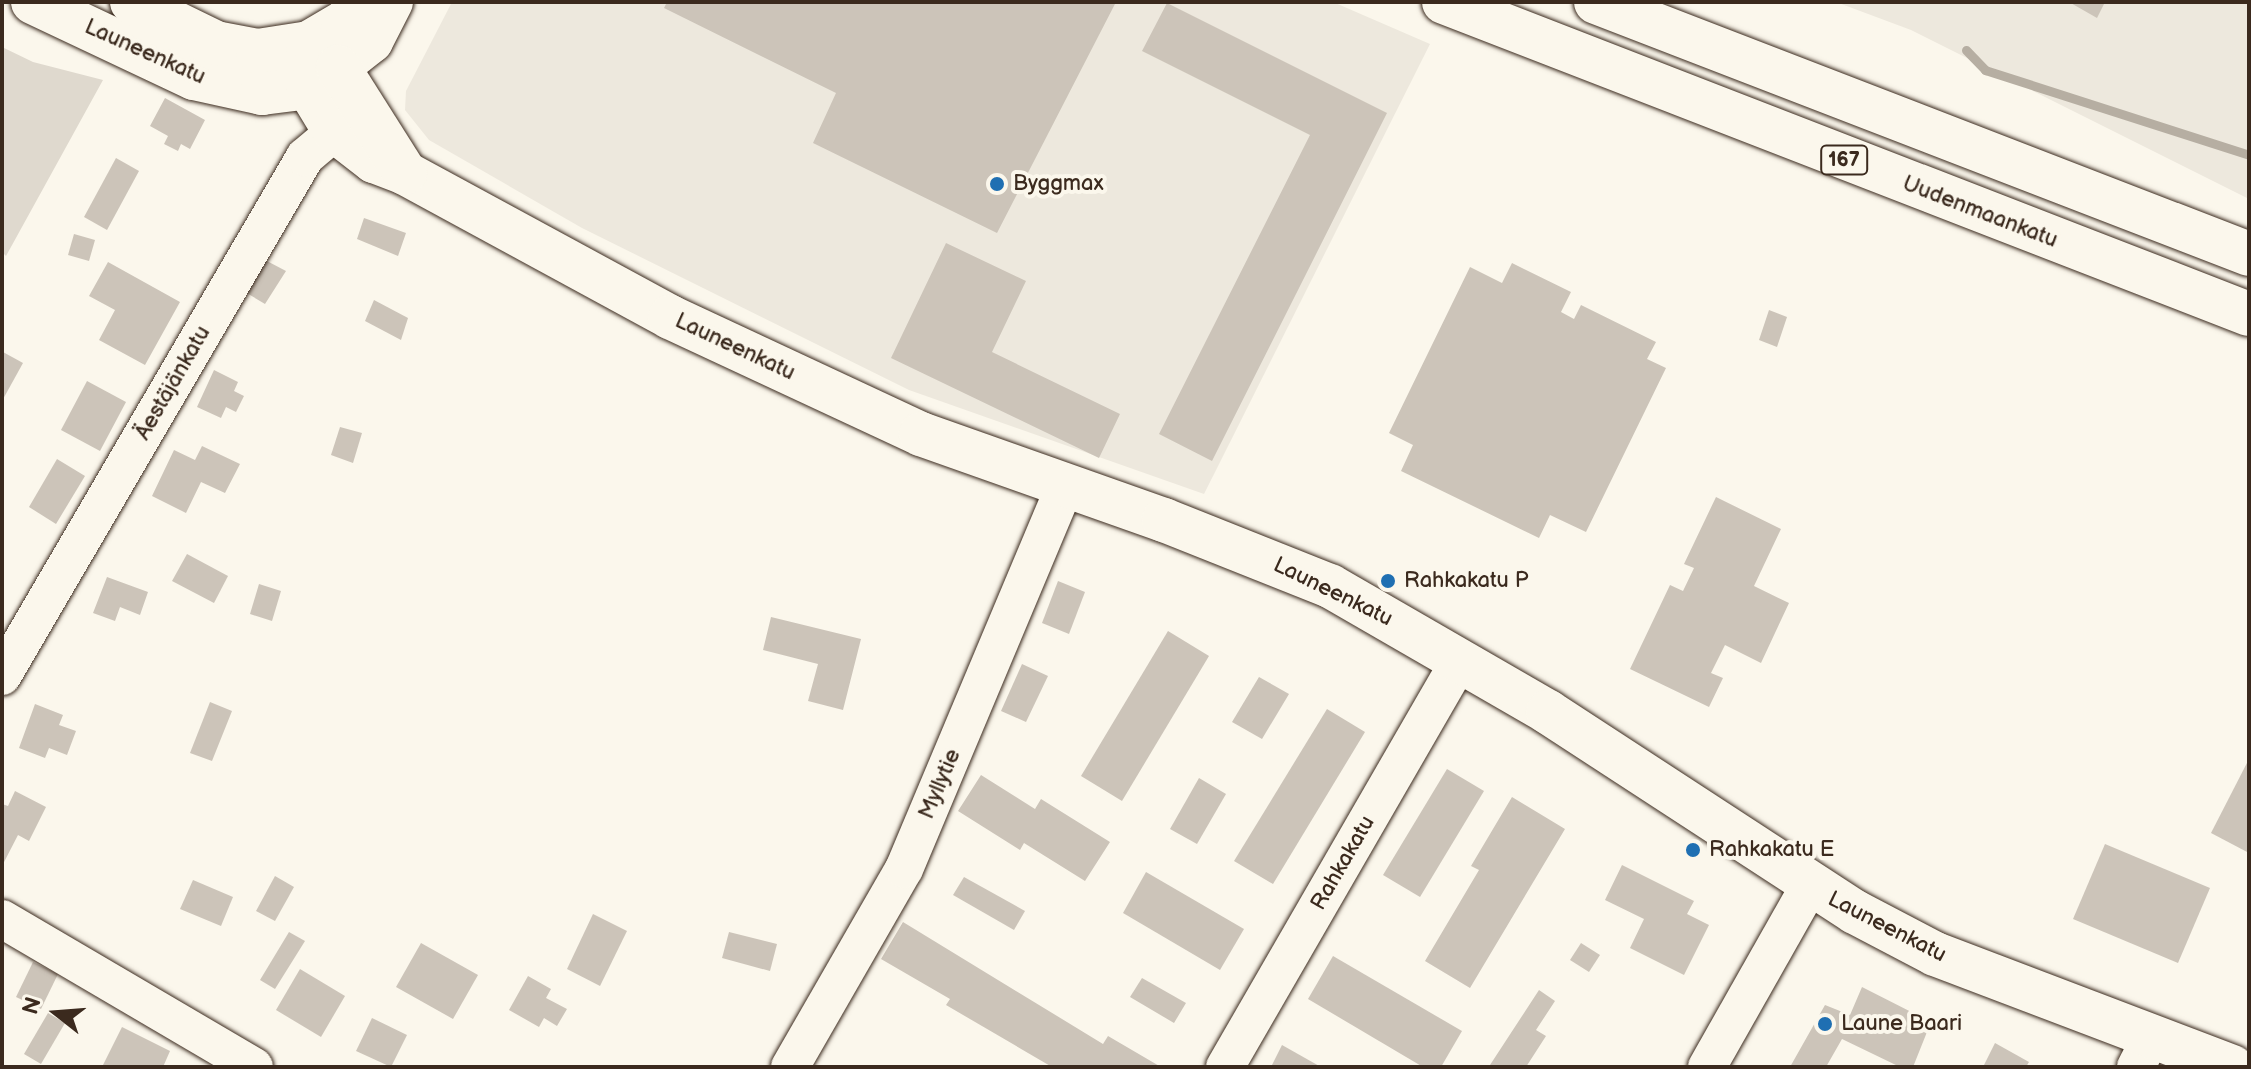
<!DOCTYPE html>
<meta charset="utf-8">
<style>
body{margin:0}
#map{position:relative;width:2251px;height:1069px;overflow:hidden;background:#fbf7ec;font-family:"Balsamiq Sans",sans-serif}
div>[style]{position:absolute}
.built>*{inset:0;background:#ede8dd}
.green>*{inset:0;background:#dfd9ce}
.stream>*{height:9px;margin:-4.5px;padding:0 4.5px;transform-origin:4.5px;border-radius:4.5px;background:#b6aea2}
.building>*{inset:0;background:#ccc4b9}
.roads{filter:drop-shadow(0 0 2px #3b2a1e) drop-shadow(0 0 2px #3b2a1e)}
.street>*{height:38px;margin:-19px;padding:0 19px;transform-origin:19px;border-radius:19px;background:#fbf7ec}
.secondary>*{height:44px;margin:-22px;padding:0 22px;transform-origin:22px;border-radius:22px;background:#fbf7ec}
.primary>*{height:44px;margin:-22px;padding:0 22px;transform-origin:22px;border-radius:22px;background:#fbf7ec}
.dots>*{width:22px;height:22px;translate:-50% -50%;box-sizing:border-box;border:4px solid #fbf7ec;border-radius:50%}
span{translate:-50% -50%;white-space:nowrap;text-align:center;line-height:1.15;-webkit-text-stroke:8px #fbf7ec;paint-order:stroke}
.shield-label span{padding:2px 6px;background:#fbf7ec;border:2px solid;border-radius:6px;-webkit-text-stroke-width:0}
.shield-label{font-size:20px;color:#3b2a1e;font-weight:700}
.street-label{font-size:22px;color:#3b2a1e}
.poi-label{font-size:22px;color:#3b2a1e}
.left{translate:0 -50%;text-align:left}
.frame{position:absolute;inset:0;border:4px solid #3b2a1e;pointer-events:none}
.north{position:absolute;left:16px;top:973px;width:80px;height:80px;-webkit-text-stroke:6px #fbf7ec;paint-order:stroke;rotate:287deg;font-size:22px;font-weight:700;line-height:32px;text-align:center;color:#3b2a1e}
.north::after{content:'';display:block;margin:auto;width:28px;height:36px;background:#3b2a1e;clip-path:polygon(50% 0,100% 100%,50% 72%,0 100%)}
</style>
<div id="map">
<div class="built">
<i style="clip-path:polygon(452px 2px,1333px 2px,1430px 44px,1204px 494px,909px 390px,582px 228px,429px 140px,405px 110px,406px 91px)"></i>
<i style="clip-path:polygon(1836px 2px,2249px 2px,2249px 199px,1911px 30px)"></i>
</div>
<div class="green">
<i style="clip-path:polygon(2px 47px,33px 62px,103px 80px,6px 256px,2px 252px)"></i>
</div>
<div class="stream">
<i style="left:1966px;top:50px;width:28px;rotate:46deg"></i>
<i style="left:1985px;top:70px;width:277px;rotate:17.8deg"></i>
</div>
<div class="building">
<i style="clip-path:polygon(667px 2px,1116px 2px,997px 233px,813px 143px,836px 93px,664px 8px)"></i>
<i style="clip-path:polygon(2069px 2px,2105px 2px,2097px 18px)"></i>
<i style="clip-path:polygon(1167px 3px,1387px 113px,1212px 461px,1159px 434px,1310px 135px,1142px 51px)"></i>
<i style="clip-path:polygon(165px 98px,205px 120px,190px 149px,181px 144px,178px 151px,164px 144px,168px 136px,150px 126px)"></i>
<i style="clip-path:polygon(116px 158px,139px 171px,107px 230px,84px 217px)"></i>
<i style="clip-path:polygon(364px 218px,406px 233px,398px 256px,357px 239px)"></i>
<i style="clip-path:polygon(74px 234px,95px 240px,89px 261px,68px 255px)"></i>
<i style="clip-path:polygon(946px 243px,1026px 281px,992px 352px,1120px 414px,1099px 458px,891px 358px)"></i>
<i style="clip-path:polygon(265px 260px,286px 271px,265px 304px,245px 292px)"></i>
<i style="clip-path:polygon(108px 262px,180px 302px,145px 365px,99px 340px,115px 310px,89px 296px)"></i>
<i style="clip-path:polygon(1512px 263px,1571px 292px,1561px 312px,1574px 319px,1581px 305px,1656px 342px,1647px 359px,1666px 368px,1586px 532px,1550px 515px,1539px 538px,1401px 471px,1413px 445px,1389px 433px,1470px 267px,1502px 283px)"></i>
<i style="clip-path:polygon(374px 300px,408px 318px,401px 340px,365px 321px)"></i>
<i style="clip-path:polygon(1769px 310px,1787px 317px,1777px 347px,1759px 340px)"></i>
<i style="clip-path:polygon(3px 352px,23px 363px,2px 401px,2px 353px)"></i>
<i style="clip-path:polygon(214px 370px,238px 382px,234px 391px,244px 396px,236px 412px,226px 407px,221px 418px,197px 407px)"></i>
<i style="clip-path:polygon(87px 381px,126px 402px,100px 451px,61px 430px)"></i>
<i style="clip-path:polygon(340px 427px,362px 433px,353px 463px,331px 455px)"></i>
<i style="clip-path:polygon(202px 446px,240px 464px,225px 493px,201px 482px,186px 513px,152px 496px,174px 450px,195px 460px)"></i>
<i style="clip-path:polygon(57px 459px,85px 476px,56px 524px,29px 507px)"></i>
<i style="clip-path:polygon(1716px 497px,1781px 529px,1754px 586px,1789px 603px,1761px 663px,1725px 645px,1711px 673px,1723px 678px,1709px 707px,1630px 669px,1670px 585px,1683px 591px,1694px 568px,1684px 564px)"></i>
<i style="clip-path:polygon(187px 554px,228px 576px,214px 603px,172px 581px)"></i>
<i style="clip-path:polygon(107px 577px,148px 592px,140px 615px,120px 607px,115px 621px,93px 613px)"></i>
<i style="clip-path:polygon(1058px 581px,1085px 592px,1069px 634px,1042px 623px)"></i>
<i style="clip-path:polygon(259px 584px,281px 591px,272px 621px,250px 614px)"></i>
<i style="clip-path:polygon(771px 617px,861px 639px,843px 710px,808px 701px,818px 664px,763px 650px)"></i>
<i style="clip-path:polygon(1168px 631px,1209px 656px,1122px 801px,1081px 776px)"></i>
<i style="clip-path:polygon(1022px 664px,1048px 676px,1026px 722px,1001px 711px)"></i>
<i style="clip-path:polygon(1259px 677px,1289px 694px,1262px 739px,1232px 722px)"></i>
<i style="clip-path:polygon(210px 702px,232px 711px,212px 761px,190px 753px)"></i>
<i style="clip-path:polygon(35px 704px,63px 715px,59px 725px,76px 731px,67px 755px,49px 748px,45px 758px,19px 748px)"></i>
<i style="clip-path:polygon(1327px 709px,1365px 732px,1273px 884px,1234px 861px)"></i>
<i style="clip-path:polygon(2249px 759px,2249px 853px,2211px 833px)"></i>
<i style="clip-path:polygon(1447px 769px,1484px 791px,1420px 897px,1383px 875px)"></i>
<i style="clip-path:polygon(981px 775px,1035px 809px,1041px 799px,1110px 842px,1085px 881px,1024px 843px,1020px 850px,958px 811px)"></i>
<i style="clip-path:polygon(1199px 778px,1226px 794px,1197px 844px,1170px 829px)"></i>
<i style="clip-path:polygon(15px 791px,46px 807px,29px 841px,18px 835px,2px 866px,2px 804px,8px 806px)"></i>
<i style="clip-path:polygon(1512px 797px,1565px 829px,1470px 988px,1425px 961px,1479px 870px,1471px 866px)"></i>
<i style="clip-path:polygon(2105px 844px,2210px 888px,2178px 963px,2073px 919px)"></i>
<i style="clip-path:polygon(1622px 865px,1694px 901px,1687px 914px,1709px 925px,1684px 975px,1630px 948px,1644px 919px,1605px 900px)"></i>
<i style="clip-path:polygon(1146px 872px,1244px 929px,1220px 970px,1123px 913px)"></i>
<i style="clip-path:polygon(275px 876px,294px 887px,275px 921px,256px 911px)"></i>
<i style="clip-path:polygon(964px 877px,1025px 911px,1014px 930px,953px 895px)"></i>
<i style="clip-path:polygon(193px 880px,233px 897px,221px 926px,180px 909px)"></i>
<i style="clip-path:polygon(593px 914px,627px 931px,600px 986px,567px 969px)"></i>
<i style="clip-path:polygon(903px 922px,1103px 1044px,1108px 1036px,1161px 1067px,1052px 1067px,946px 1005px,950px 999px,881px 959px)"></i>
<i style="clip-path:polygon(289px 932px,305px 941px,275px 989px,260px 980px)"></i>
<i style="clip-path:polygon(729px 932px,777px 944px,770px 971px,722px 958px)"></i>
<i style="clip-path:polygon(421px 943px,478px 975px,453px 1019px,396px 987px)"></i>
<i style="clip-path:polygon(1581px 943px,1600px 955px,1589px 972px,1570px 960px)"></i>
<i style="clip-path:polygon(1333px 956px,1462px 1031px,1441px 1067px,1423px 1067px,1308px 999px)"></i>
<i style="clip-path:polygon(33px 962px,58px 974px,41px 1009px,16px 997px)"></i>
<i style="clip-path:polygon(300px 969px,345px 996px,321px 1037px,276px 1010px)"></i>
<i style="clip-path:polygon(528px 976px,551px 989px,546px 998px,567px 1009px,557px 1026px,544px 1018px,539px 1027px,509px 1010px)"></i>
<i style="clip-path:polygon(1142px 978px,1186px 1003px,1174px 1023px,1130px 997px)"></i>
<i style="clip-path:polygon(1862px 987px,1931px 1022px,1913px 1067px,1900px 1067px,1842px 1039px,1826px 1067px,1790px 1067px,1825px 1005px,1850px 1015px)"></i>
<i style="clip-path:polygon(1539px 990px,1555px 1001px,1536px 1030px,1546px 1036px,1526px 1067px,1494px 1067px,1490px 1065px)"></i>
<i style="clip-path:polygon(48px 1013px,65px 1023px,41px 1064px,24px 1054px)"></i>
<i style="clip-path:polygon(372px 1018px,407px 1035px,391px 1067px,356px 1051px)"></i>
<i style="clip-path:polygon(122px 1027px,170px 1051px,163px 1067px,102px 1067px)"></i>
<i style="clip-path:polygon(1995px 1043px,2029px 1062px,2026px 1067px,1983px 1067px)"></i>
<i style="clip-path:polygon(1282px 1045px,1321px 1067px,1271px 1067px)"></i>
</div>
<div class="roads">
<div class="street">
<i style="left:2px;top:676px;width:601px;rotate:-59.72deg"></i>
<i style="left:305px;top:157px;width:68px;rotate:-40.2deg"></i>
<i style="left:2px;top:919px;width:292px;rotate:30.4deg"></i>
<i style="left:790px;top:1067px;width:228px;rotate:-60.1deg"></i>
<i style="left:904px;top:869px;width:413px;rotate:-67.2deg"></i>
<i style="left:1225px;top:1067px;width:471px;rotate:-60deg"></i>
<i style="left:1707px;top:1067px;width:207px;rotate:-60.5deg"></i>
<i style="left:2136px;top:1067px;width:33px;rotate:-63deg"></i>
</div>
<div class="secondary">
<i style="left:33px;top:2px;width:178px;rotate:25.3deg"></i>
<i style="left:194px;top:78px;width:70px;rotate:12.4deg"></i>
<i style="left:262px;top:93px;width:46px;rotate:-7.4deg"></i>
<i style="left:308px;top:87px;width:36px;rotate:-34deg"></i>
<i style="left:338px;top:67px;width:42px;rotate:-38.2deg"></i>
<i style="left:371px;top:41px;width:44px;rotate:-62.9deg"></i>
<i style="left:132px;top:2px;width:93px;rotate:26deg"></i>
<i style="left:216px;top:43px;width:43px;rotate:10.8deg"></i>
<i style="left:258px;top:51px;width:52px;rotate:-8.9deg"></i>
<i style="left:309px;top:43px;width:43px;rotate:-30.7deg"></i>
<i style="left:346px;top:21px;width:25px;rotate:-50deg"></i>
<i style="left:309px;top:43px;width:44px;rotate:91.3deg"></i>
<i style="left:308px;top:87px;width:50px;rotate:58.8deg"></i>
<i style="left:334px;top:130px;width:51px;rotate:37.8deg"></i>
<i style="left:374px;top:161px;width:33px;rotate:21deg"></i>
<i style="left:405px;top:173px;width:302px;rotate:28.5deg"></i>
<i style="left:670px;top:317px;width:277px;rotate:25deg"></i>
<i style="left:921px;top:434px;width:258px;rotate:19.5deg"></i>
<i style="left:1164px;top:520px;width:179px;rotate:21.7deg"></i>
<i style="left:1330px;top:586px;width:252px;rotate:30deg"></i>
<i style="left:1548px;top:712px;width:366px;rotate:33.1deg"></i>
<i style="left:1855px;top:912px;width:90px;rotate:27.7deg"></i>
<i style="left:1935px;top:954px;width:318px;rotate:20.8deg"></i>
<i style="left:317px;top:50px;width:27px;rotate:39deg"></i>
<i style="left:338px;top:67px;width:125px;rotate:57.7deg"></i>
</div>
<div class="primary">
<i style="left:1444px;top:2px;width:863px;rotate:21.19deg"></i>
<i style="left:1596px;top:2px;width:700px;rotate:21.1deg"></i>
</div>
</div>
<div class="dots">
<i style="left:997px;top:184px;background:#1f6fb2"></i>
<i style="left:1388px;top:581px;background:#1f6fb2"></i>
<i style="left:1693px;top:850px;background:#1f6fb2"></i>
<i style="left:1825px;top:1024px;background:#1f6fb2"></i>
</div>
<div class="shield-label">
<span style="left:1844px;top:160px">167</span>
</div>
<div class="street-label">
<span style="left:145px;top:52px;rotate:24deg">Launeenkatu</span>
<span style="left:1980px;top:212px;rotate:21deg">Uudenmaankatu</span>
<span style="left:735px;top:347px;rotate:25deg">Launeenkatu</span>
<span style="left:173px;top:383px;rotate:-60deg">Äestäjänkatu</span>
<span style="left:1333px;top:592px;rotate:26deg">Launeenkatu</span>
<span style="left:940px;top:784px;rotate:-67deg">Myllytie</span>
<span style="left:1343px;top:863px;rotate:-60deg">Rahkakatu</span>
<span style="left:1887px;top:927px;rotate:27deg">Launeenkatu</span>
</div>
<div class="poi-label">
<span class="left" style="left:1013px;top:184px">Byggmax</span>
<span class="left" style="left:1404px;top:581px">Rahkakatu P</span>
<span class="left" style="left:1709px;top:850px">Rahkakatu E</span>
<span class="left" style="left:1841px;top:1024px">Laune Baari</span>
</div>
<div class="frame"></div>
<div class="north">N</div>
</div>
